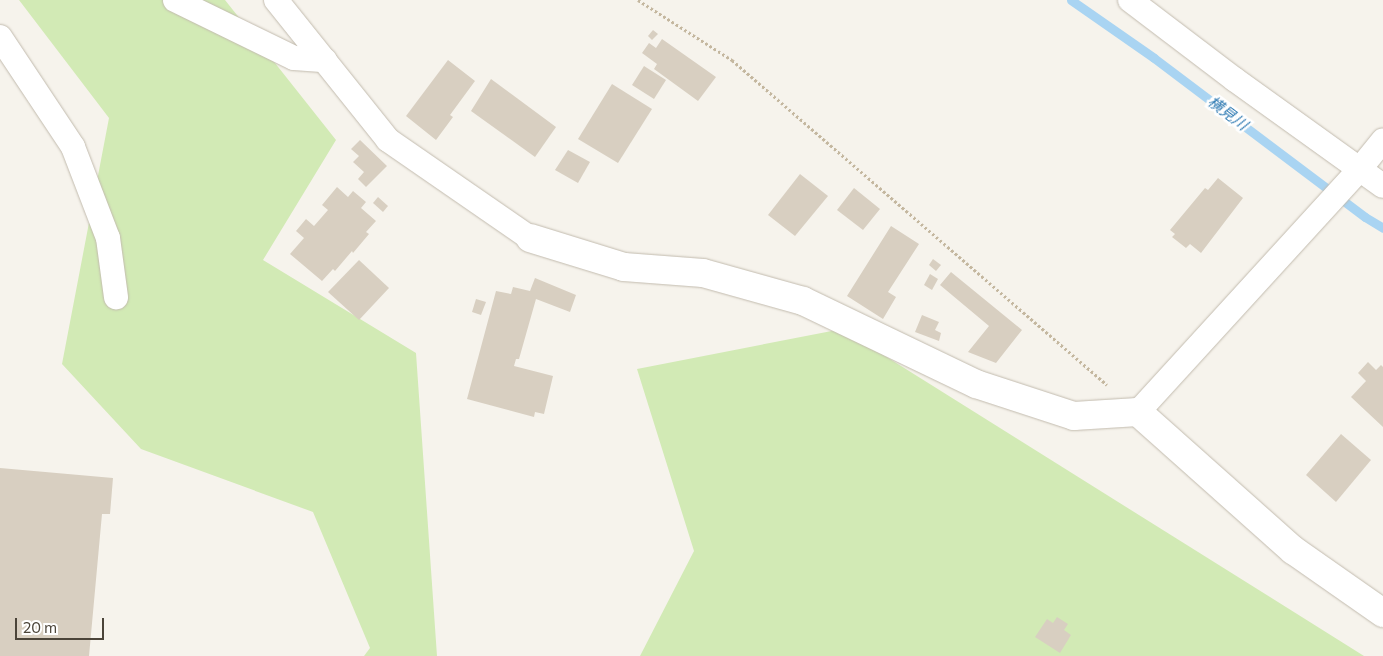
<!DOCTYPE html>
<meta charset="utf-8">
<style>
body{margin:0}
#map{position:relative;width:1383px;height:656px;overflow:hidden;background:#f6f3ec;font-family:Commissioner,"Noto Sans JP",sans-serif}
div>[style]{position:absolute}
.green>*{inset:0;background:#d2eab5}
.stream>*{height:9px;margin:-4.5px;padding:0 4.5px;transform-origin:4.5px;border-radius:4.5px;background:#a9d4f2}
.building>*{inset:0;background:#d8cfc1}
.path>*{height:3px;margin-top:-1.5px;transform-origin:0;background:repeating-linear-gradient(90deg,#c4b79f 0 2.5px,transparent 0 5px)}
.roads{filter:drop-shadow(0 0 1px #c2bbae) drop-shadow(0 0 1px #c2bbae)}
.minor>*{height:24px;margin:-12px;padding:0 12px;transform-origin:12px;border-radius:12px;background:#fff}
.tertiary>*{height:28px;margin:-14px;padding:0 14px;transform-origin:14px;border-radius:14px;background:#fff}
span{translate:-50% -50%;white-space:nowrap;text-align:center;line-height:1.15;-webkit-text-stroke:5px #fff;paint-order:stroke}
.water-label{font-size:15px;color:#2e7ab2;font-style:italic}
.scale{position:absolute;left:15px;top:618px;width:89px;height:22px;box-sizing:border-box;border:2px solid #4b4439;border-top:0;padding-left:6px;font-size:15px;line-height:18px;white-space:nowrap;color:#4b4439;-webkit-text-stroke:4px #fff;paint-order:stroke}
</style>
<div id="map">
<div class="green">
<i style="clip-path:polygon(19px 0,225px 0,336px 140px,263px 260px,416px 353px,437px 656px,364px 656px,370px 648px,313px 512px,141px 449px,62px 364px,109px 118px)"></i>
<i style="clip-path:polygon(842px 329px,1364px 656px,640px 656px,694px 551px,637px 369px)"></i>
</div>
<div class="stream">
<i style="left:1071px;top:0;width:101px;rotate:34.9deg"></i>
<i style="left:1154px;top:58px;width:264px;rotate:37deg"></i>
<i style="left:1365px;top:217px;width:21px;rotate:31deg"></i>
</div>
<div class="building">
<i style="clip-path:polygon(653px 30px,658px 34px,652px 40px,648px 36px)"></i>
<i style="clip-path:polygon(662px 39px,716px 77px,698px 101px,654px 69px,657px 64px,642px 53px,649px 43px,656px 48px)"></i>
<i style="clip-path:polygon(448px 60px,475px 81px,450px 115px,453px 117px,436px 140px,406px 116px)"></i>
<i style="clip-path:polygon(644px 66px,666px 80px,654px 99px,632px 85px)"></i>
<i style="clip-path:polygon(491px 79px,556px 127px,535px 157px,471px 111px)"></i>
<i style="clip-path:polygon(612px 84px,652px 109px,618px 163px,578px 139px)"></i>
<i style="clip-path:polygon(360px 140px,387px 166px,366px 187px,358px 179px,364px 172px,353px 162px,359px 156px,351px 149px)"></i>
<i style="clip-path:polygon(568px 150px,590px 162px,578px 183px,555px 170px)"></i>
<i style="clip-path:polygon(800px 174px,828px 196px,795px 236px,768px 215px)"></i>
<i style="clip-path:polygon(1218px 178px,1243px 198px,1201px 253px,1190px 244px,1186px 248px,1172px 237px,1175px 234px,1170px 230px,1205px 188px,1208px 190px)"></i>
<i style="clip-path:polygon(337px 187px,348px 197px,353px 191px,366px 202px,361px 208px,376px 221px,366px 232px,369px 234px,353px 253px,352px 251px,335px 271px,333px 269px,322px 281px,290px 254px,304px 238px,296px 231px,306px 219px,314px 226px,328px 210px,322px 205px)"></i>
<i style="clip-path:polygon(854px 188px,880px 209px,863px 230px,837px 210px)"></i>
<i style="clip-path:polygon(378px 197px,388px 206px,383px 212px,373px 203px)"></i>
<i style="clip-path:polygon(891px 226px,919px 244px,888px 292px,896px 297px,883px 319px,847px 296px)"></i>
<i style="clip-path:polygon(933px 259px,941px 265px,936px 271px,929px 265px)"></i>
<i style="clip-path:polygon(359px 260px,389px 288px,359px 320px,328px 292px)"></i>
<i style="clip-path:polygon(951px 272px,1022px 330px,996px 363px,968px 352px,989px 326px,940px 285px)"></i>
<i style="clip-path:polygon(930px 274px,938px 279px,932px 290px,924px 285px)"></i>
<i style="clip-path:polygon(535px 278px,576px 295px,570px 312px,536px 299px,519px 359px,516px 359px,514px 366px,553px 376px,544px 414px,535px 412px,534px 417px,467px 399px,496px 291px,511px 294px,513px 287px,530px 291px)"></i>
<i style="clip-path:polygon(476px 299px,486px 302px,481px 315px,472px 312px)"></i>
<i style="clip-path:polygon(922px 315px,939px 322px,935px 330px,941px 333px,939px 341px,915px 332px)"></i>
<i style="clip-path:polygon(1368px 362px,1376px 370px,1381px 365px,1383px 367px,1383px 427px,1351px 397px,1366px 381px,1358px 373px)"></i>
<i style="clip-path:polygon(1341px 434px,1371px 460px,1336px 502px,1306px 475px)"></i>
<i style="clip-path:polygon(0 468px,113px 478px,110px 514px,102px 514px,89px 656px,0 656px)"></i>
<i style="clip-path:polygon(1057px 617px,1068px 624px,1064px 630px,1071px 635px,1060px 653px,1035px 637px,1047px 619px,1053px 623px)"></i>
</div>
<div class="path">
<i style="left:638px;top:0;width:112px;rotate:32.6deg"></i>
<i style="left:732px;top:60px;width:496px;rotate:40.9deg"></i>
</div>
<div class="roads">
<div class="minor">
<i style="left:175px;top:0;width:132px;rotate:26deg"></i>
<i style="left:294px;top:58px;width:31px;rotate:4deg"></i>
<i style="left:276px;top:0;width:179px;rotate:51.3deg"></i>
<i style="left:388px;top:140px;width:173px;rotate:34.6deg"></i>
<i style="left:1130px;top:0;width:131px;rotate:37.2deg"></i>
<i style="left:1234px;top:79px;width:183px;rotate:35.7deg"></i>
<i style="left:0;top:37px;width:132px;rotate:56.4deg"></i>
<i style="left:73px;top:147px;width:97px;rotate:69deg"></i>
<i style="left:108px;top:238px;width:60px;rotate:82.3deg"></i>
<i style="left:1138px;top:412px;width:328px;rotate:-47.6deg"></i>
<i style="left:1359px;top:170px;width:38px;rotate:-51deg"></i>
</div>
<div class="tertiary">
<i style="left:530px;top:238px;width:98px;rotate:17.1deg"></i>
<i style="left:624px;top:267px;width:79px;rotate:4.3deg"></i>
<i style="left:703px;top:273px;width:104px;rotate:15.6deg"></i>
<i style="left:803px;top:301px;width:192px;rotate:25.6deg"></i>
<i style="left:976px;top:384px;width:103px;rotate:18.1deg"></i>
<i style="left:1074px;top:416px;width:64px;rotate:-3.6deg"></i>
<i style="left:1138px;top:412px;width:208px;rotate:41.7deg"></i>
<i style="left:1293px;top:550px;width:110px;rotate:35deg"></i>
</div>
</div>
<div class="water-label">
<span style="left:1228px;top:113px;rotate:37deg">横見川</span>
</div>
<div class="scale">20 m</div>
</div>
